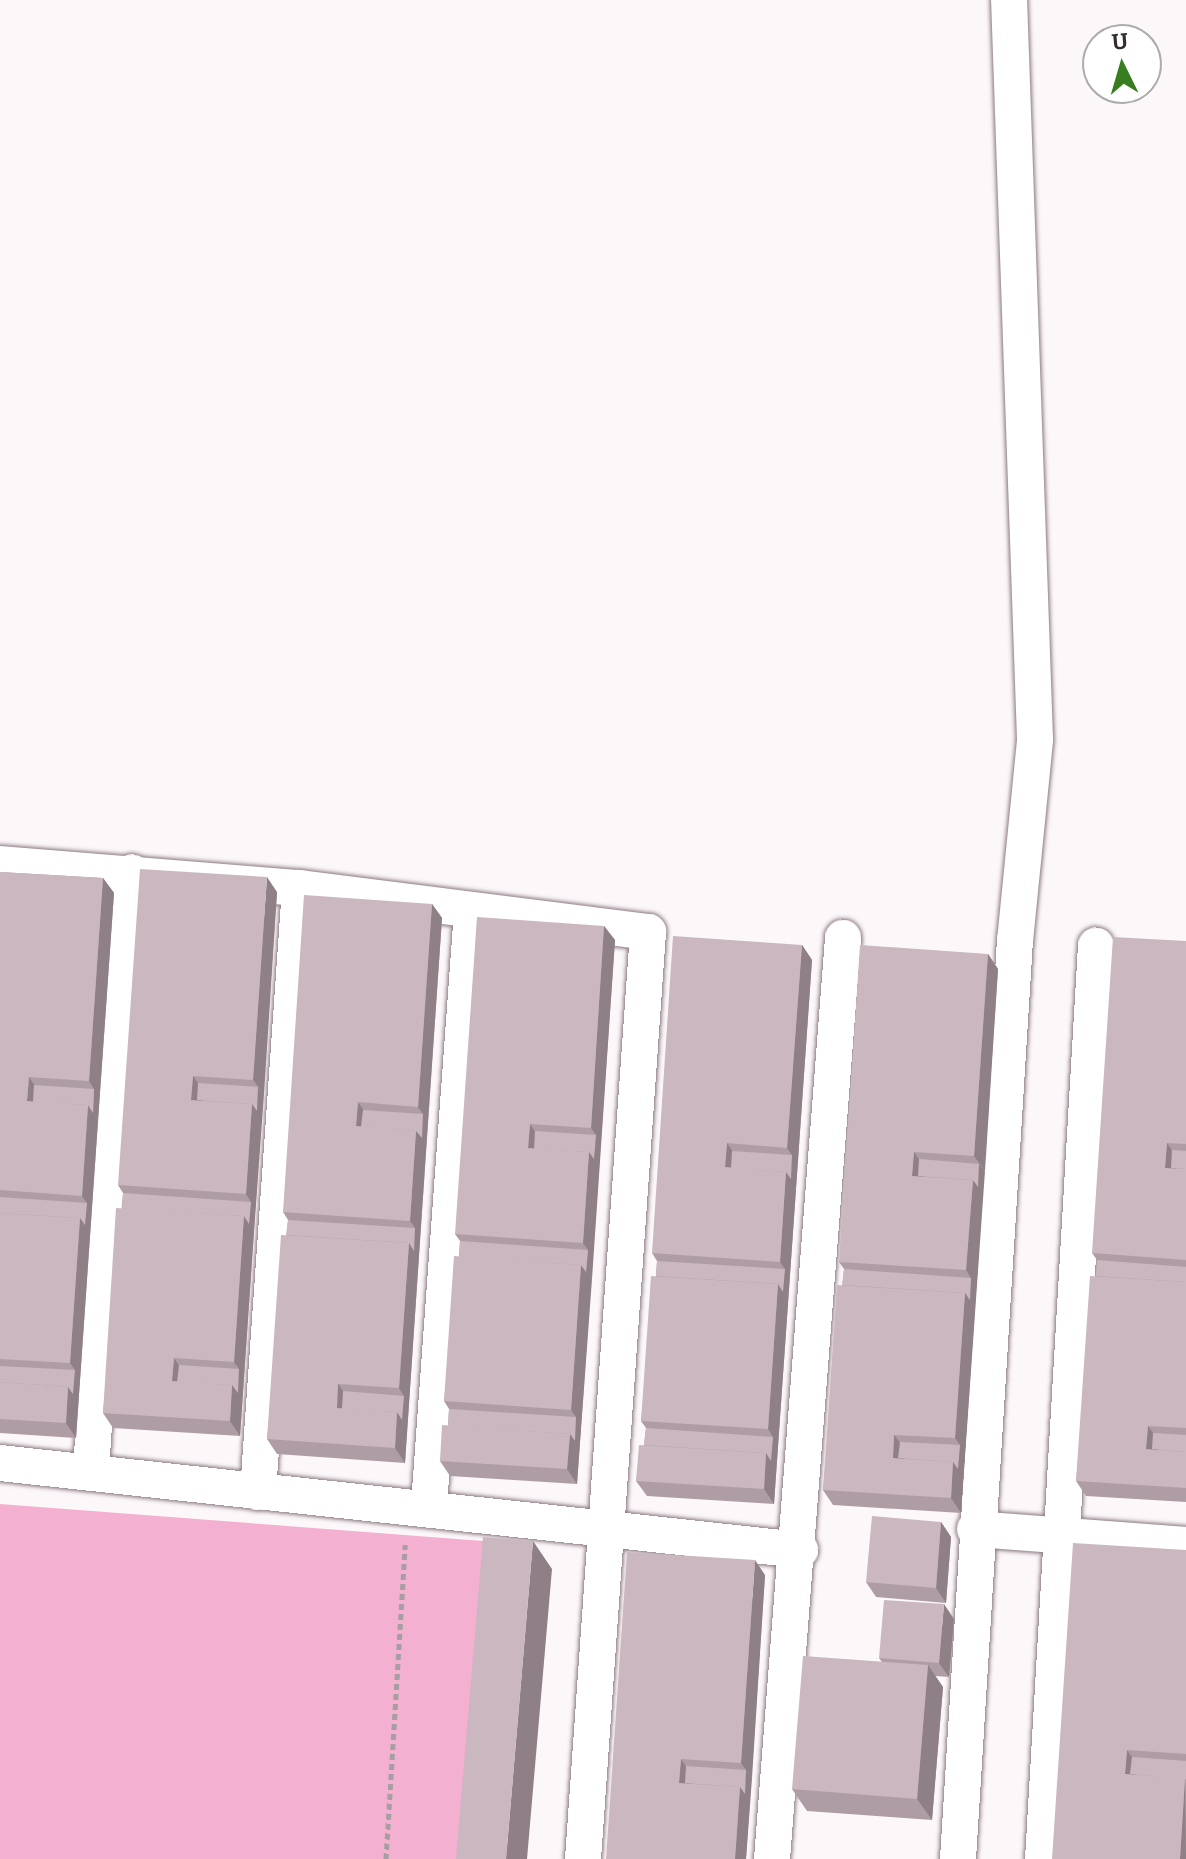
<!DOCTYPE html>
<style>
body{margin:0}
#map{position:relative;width:1186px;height:1859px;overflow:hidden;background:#fcf8fa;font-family:Bitter,serif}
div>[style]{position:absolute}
.green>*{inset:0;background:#f4b0d1}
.path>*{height:5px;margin-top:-2.5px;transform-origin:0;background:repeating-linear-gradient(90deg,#a59fa2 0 6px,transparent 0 10px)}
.roads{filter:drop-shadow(0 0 2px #8c7982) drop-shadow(0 0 2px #8c7982)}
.street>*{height:36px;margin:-18px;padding:0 18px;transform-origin:18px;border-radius:18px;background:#fff}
.wall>*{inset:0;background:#af9da5}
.shaded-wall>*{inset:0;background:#8e8086}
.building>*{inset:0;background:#cbb7c0}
span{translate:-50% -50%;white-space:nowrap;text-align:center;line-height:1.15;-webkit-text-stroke:8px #fff;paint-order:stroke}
.north{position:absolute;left:1082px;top:24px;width:80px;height:80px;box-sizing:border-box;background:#fff;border:2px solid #aeabac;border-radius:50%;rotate:355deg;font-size:22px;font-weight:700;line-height:32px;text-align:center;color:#342c30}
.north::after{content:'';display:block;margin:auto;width:28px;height:36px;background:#387d20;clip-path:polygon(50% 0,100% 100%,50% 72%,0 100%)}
</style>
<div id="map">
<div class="green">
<i style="clip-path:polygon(0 1504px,496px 1542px,507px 1859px,0 1859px)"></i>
</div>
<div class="path">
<i style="left:386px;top:1859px;width:315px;rotate:-86.5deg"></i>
</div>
<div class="roads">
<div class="street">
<i style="left:0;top:864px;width:301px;rotate:4.6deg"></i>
<i style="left:300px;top:888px;width:351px;rotate:7.2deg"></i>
<i style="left:648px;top:932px;width:929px;rotate:94.01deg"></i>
<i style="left:0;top:1463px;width:805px;rotate:6.21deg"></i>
<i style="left:91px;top:1469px;width:598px;rotate:-86.07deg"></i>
<i style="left:258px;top:1492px;width:605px;rotate:-86.02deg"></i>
<i style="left:429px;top:1505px;width:596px;rotate:-85.86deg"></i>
<i style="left:975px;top:1529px;width:212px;rotate:4.3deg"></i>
<i style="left:772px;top:1859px;width:924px;rotate:-85.59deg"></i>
<i style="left:958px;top:1859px;width:920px;rotate:-86.45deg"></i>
<i style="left:1015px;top:941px;width:203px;rotate:-84.3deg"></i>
<i style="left:1035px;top:739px;width:739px;rotate:-92.01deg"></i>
<i style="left:1043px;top:1859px;width:915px;rotate:-86.68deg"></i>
</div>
</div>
<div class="wall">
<i style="clip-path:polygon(0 872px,103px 878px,114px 893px,76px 1438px,0 1433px)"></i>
<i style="clip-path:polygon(277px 892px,240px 1436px,113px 1428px,103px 1413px,123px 1193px,118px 1185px)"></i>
<i style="clip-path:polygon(432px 904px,442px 918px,405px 1463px,277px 1454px,267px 1439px,288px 1220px,283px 1212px)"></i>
<i style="clip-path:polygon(604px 926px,615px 940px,577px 1484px,450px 1476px,440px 1461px,448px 1426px,449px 1409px,444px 1401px,459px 1257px,460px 1241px,455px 1234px)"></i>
<i style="clip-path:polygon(1186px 941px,1186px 1502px,1086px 1496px,1076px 1481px,1097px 1260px,1092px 1253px)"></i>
<i style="clip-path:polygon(802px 945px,812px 960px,774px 1504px,647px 1496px,636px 1481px,644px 1445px,646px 1428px,641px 1421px,656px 1276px,657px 1261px,652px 1253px)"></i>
<i style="clip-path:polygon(988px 954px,998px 969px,961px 1513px,833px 1505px,823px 1490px,844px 1269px,839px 1262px)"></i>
<i style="clip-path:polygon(941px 1522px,951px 1537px,946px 1603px,876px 1597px,866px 1582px)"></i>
<i style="clip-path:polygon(1186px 1550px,1186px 1859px,1052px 1859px)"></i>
<i style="clip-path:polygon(765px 1575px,746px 1859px,606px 1859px)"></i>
<i style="clip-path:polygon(954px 1619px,949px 1677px,935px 1676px,943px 1687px,932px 1820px,807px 1811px,792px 1789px,882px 1662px,879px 1658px)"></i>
</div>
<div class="shaded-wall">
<i style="clip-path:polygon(267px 877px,277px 892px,264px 1094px,253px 1080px)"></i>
<i style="clip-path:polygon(103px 878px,114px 893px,98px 1120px,93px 1113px,94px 1089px,89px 1081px)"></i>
<i style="clip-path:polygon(432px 904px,442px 918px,428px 1121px,418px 1107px)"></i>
<i style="clip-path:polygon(604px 926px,615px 940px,592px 1279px,586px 1272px,588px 1250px,583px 1243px,589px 1152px,596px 1135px,591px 1128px)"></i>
<i style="clip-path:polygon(802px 945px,812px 960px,774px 1504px,764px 1489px,766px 1453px,773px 1437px,768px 1429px,778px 1284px,785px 1269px,780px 1262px,786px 1172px,792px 1155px,787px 1148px)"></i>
<i style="clip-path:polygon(988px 954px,998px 969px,985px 1171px,974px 1156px)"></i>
<i style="clip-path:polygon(193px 1076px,203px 1090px,202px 1108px,191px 1100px)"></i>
<i style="clip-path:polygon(29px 1077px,39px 1092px,38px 1109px,27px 1101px)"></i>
<i style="clip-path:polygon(258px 1087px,264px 1094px,254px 1231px,249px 1224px,251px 1202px,246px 1194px,252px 1104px)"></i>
<i style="clip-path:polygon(358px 1102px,368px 1117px,367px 1134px,356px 1126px)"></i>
<i style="clip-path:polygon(88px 1105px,98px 1120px,76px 1438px,66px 1423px,68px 1387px,75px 1370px,70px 1363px,80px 1218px,87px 1203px,82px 1196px)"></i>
<i style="clip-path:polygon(423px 1114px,428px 1121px,405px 1463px,395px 1448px,397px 1412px,404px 1396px,399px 1388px,409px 1243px,415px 1228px,410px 1221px,416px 1131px)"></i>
<i style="clip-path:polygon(530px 1124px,540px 1139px,539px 1156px,528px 1148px)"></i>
<i style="clip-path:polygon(727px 1143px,737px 1158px,736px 1175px,725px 1167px)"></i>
<i style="clip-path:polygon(1167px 1143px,1177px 1158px,1176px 1175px,1165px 1168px)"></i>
<i style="clip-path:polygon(914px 1152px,924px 1167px,923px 1184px,912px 1176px)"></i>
<i style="clip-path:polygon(979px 1164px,985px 1171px,961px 1513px,951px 1498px,953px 1462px,960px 1445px,955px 1438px,965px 1293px,971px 1278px,966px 1270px,973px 1180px)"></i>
<i style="clip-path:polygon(244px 1216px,254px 1231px,240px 1436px,230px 1421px,232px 1385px,239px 1369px,234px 1362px)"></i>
<i style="clip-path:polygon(581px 1265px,592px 1279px,577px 1484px,567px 1469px,570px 1434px,576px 1417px,571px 1410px)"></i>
<i style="clip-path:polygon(174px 1358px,184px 1373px,183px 1389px,172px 1381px)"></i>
<i style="clip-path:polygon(338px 1384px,349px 1399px,348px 1416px,337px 1408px)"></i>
<i style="clip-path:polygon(1148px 1426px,1158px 1440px,1157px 1457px,1146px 1449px)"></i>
<i style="clip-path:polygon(894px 1435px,905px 1449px,904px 1466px,893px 1458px)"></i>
<i style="clip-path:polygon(941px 1522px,951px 1537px,946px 1603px,936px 1588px)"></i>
<i style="clip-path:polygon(533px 1541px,552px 1569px,527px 1859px,506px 1859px)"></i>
<i style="clip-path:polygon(755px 1560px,765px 1575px,752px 1778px,741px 1763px)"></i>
<i style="clip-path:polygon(944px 1604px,954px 1619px,949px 1677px,939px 1663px)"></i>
<i style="clip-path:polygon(928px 1665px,943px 1687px,932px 1820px,917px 1799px)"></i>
<i style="clip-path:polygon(1127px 1750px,1137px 1765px,1136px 1782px,1125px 1774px)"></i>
<i style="clip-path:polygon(681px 1759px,691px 1774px,690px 1791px,679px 1783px)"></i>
<i style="clip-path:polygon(746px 1770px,752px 1778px,746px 1859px,735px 1859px,740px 1787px)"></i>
<i style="clip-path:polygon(1185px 1778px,1186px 1859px,1180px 1859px)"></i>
</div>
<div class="building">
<i style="clip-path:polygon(140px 869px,267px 877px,253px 1080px,193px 1076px,191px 1100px,252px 1104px,246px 1194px,118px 1185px)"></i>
<i style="clip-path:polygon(0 872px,103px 878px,89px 1081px,29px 1077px,27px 1101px,88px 1105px,82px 1196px,0 1190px)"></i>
<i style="clip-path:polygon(304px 895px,432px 904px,418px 1107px,358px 1102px,356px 1126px,416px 1131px,410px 1221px,283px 1212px)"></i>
<i style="clip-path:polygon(477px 917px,604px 926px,591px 1128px,530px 1124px,528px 1148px,589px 1152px,583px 1243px,455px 1234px)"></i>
<i style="clip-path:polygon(673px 936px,802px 945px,787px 1148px,727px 1143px,725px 1167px,786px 1172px,780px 1262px,652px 1253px)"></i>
<i style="clip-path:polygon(1113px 937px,1186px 941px,1186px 1144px,1167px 1143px,1165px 1168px,1186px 1169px,1186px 1260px,1092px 1253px)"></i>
<i style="clip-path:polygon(860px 945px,988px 954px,974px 1156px,914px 1152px,912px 1176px,973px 1180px,966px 1270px,839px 1262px)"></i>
<i style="clip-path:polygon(198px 1083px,258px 1087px,257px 1111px,252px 1104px,197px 1100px)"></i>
<i style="clip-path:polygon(34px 1085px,94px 1089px,93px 1113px,88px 1105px,33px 1102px)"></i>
<i style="clip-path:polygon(363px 1110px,423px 1114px,422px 1138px,416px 1131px,361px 1127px)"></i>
<i style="clip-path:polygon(535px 1131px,596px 1135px,594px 1159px,589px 1152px,534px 1149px)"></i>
<i style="clip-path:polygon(1172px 1150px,1186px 1151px,1186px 1169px,1171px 1168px)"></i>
<i style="clip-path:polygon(732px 1151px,792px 1155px,791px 1179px,786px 1172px,731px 1168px)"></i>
<i style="clip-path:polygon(919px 1159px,979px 1164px,978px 1187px,973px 1180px,918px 1176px)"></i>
<i style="clip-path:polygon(123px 1193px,251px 1202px,249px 1224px,244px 1216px,122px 1209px)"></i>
<i style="clip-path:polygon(0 1197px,87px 1203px,85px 1225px,80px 1218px,0 1213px)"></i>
<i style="clip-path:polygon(116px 1208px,244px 1216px,234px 1362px,174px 1358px,172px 1381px,232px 1385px,230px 1421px,103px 1413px)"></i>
<i style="clip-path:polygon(0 1213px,80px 1218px,70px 1363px,0 1359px)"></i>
<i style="clip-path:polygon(288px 1220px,415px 1228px,414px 1251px,409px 1243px,286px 1235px)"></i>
<i style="clip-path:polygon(281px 1235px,409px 1243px,399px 1388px,338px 1384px,337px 1408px,397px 1412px,395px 1448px,267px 1439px)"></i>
<i style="clip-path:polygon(460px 1241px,588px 1250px,586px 1272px,581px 1265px,459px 1257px)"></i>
<i style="clip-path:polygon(454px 1256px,581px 1265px,571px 1410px,444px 1401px)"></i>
<i style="clip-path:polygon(1097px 1260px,1186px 1267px,1186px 1282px,1096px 1276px)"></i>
<i style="clip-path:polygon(657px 1261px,785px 1269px,783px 1292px,778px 1284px,656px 1276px)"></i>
<i style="clip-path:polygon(844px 1269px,971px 1278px,970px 1300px,965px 1293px,842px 1285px)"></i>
<i style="clip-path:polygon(651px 1276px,778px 1284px,768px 1429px,641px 1421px)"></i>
<i style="clip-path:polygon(1090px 1276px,1186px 1282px,1186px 1428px,1148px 1426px,1146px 1449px,1186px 1452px,1186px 1488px,1076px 1481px)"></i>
<i style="clip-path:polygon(837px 1285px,965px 1293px,955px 1438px,894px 1435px,893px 1458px,953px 1462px,951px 1498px,823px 1490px)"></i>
<i style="clip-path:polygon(179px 1365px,239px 1369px,238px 1393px,232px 1385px,177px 1382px)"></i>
<i style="clip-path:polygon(0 1366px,75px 1370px,73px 1394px,68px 1387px,0 1382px)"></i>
<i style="clip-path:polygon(0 1382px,68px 1387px,66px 1423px,0 1419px)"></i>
<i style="clip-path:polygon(343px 1391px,404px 1396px,402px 1420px,397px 1412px,342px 1409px)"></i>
<i style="clip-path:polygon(449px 1409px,576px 1417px,575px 1441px,570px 1434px,448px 1426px)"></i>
<i style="clip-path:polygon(442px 1425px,570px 1434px,567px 1469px,440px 1461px)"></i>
<i style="clip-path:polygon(646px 1428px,773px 1437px,771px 1461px,766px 1453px,644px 1445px)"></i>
<i style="clip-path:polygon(1153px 1433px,1186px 1435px,1186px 1452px,1152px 1449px)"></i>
<i style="clip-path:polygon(900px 1442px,960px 1445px,958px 1469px,953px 1462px,898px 1458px)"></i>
<i style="clip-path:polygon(639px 1445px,766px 1453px,764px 1489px,636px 1481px)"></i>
<i style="clip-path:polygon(872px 1516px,941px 1522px,936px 1588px,866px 1582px)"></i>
<i style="clip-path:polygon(483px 1537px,533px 1541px,506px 1859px,456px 1859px)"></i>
<i style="clip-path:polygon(1073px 1543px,1186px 1550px,1186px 1754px,1127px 1750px,1125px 1774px,1185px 1778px,1180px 1859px,1052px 1859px)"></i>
<i style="clip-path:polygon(627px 1552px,755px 1560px,741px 1763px,681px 1759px,679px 1783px,740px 1787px,735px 1859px,606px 1859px)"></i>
<i style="clip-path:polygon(884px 1600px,944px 1604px,939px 1663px,879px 1658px)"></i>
<i style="clip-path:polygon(803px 1656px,928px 1665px,917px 1799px,792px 1789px)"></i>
<i style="clip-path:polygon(1132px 1757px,1186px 1761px,1186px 1779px,1130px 1774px)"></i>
<i style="clip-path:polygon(686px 1766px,746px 1770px,745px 1794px,740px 1787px,685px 1783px)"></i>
</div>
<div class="north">U</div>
</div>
